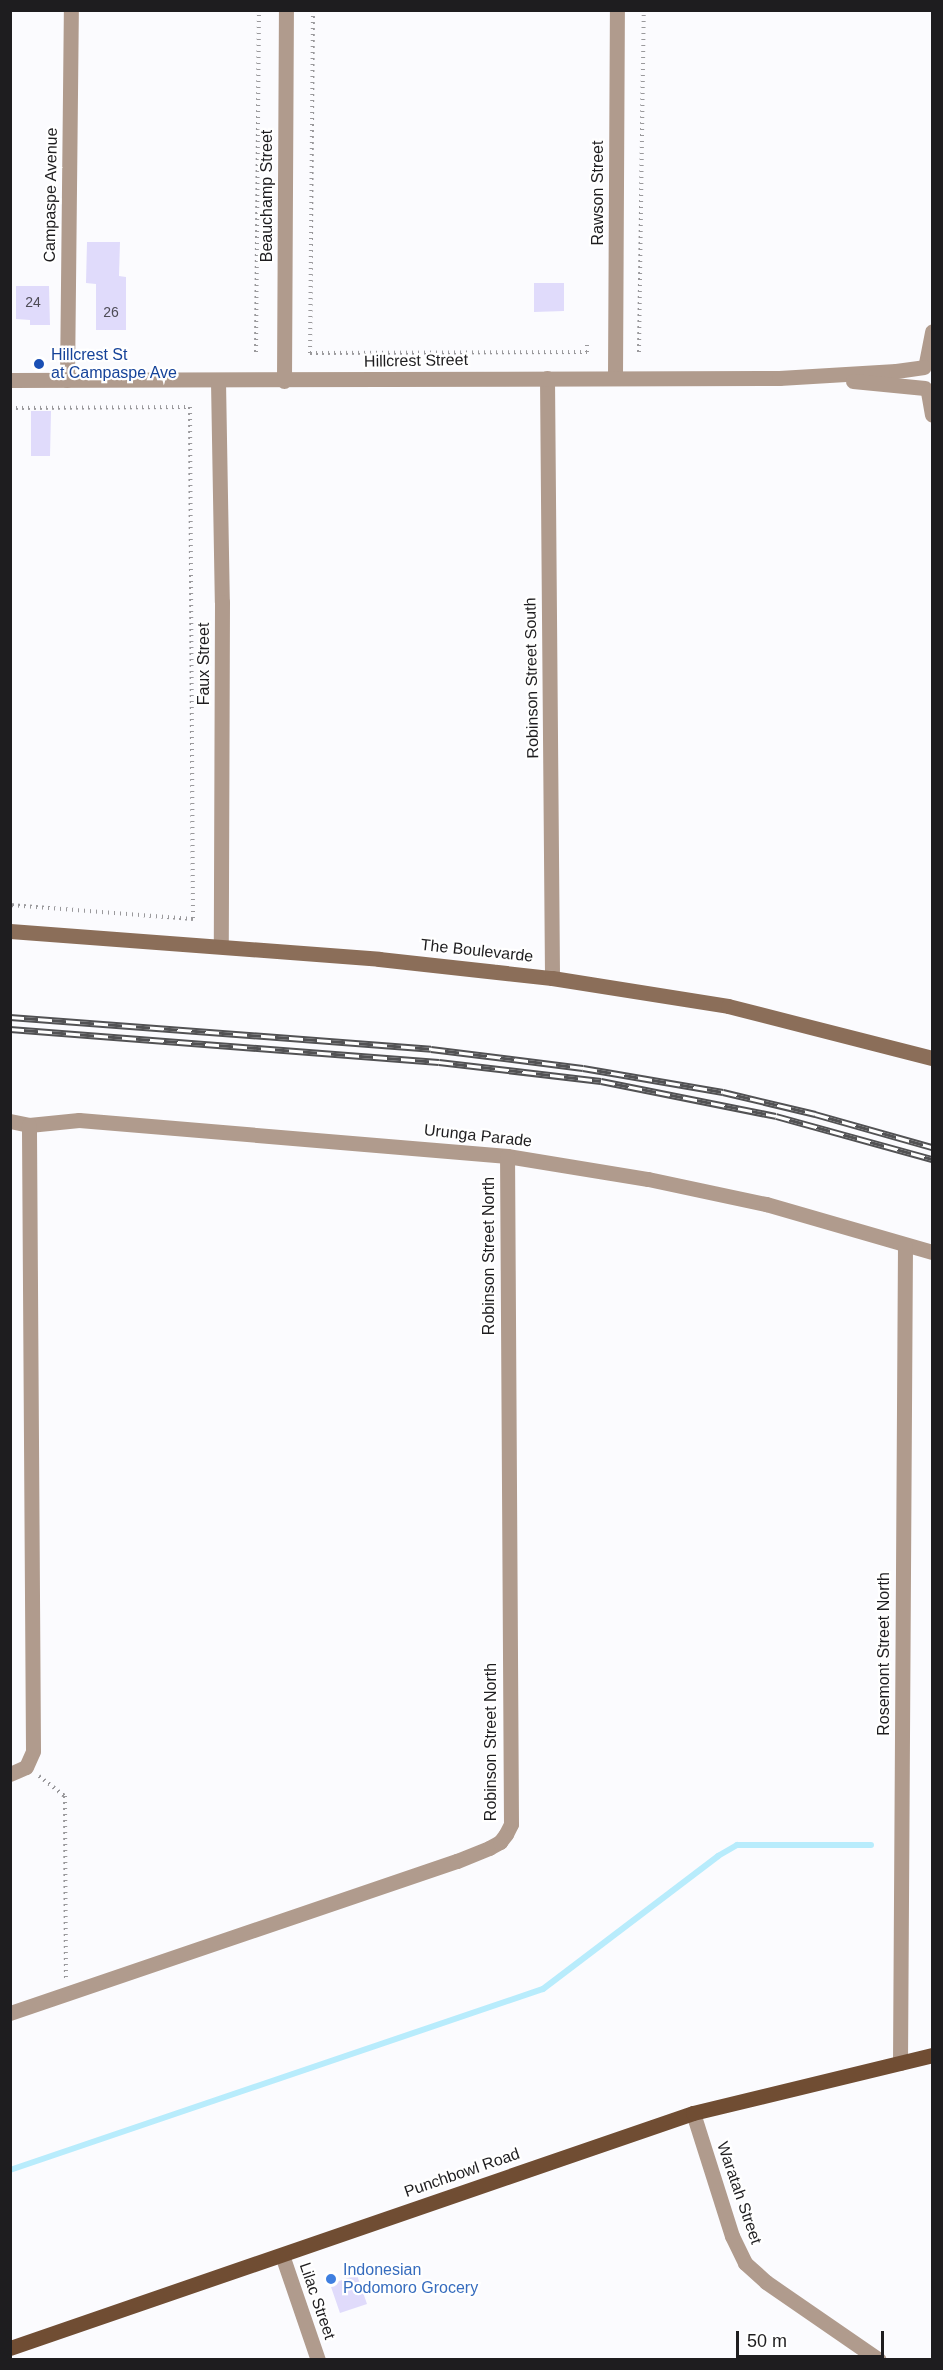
<!DOCTYPE html>
<style>
body{margin:0}
#map{position:relative;width:943px;height:2370px;overflow:hidden;background:#fbfbfe;font-family:Helvetica,sans-serif}
div>[style]{position:absolute}
.stream>*{height:6px;margin:-3px;padding:0 3px;transform-origin:3px;border-radius:3px;background:#b8ecfc}
.building>*{inset:0;background:#e0dbfb}
.path>*{height:4px;margin-top:-2px;transform-origin:0;background:repeating-linear-gradient(90deg,#9a999c 0 1.5px,transparent 0 6px)}
.street>*{height:15px;margin:-7.5px;padding:0 7.5px;transform-origin:7.5px;border-radius:7.5px;background:#b09b8d}
.secondary>*{height:15px;margin:-7.5px;padding:0 7.5px;transform-origin:7.5px;border-radius:7.5px;background:#8b6e59}
.primary>*{height:15px;margin:-7.5px;padding:0 7.5px;transform-origin:7.5px;border-radius:7.5px;background:#704d33}
.rail>*{height:7px;margin-top:-3.5px;transform-origin:0;background:repeating-linear-gradient(90deg,#fff 0 14px,#525254 0 28px);box-sizing:border-box;border-block:2px solid #525254}
.dots>*{width:16px;height:16px;translate:-50% -50%;box-sizing:border-box;border:3px solid #fff;border-radius:50%}
span{translate:-50% -50%;white-space:nowrap;text-align:center;line-height:1.15;-webkit-text-stroke:4.5px #fff;paint-order:stroke}
.number-label{font-size:14px;color:#4e4c56}
.number-label span{-webkit-text-stroke-width:0}
.street-label{font-size:16px;color:#1e1d1f}
.transit-label{font-size:16px;color:#164399}
.left{translate:0 -50%;text-align:left}
.shop-label{font-size:16px;color:#366cbe}
.frame{position:absolute;inset:0;border:12px solid #1e1d1f;pointer-events:none}
.scale{position:absolute;left:736px;top:2331px;width:148px;height:27px;box-sizing:border-box;border:3px solid #1e1d1f;border-top:0;padding-left:8px;font-size:18px;line-height:21px;white-space:nowrap;color:#1e1d1f;-webkit-text-stroke:4px #fff;paint-order:stroke}
</style>
<div id="map">
<div class="stream">
<i style="left:10px;top:2170px;width:563px;rotate:-18.76deg"></i>
<i style="left:543px;top:1989px;width:220px;rotate:-37.2deg"></i>
<i style="left:718px;top:1856px;width:22px;rotate:-30deg"></i>
<i style="left:737px;top:1845px;width:134px"></i>
</div>
<div class="building">
<i style="clip-path:polygon(87px 242px,120px 242px,119px 276px,126px 277px,126px 330px,96px 330px,96px 284px,86px 283px)"></i>
<i style="clip-path:polygon(534px 283px,564px 283px,564px 311px,534px 312px)"></i>
<i style="clip-path:polygon(16px 286px,49px 286px,50px 325px,30px 325px,30px 320px,16px 319px)"></i>
<i style="clip-path:polygon(31px 411px,51px 411px,50px 456px,31px 456px)"></i>
<i style="clip-path:polygon(357px 2275px,367px 2304px,340px 2313px,330px 2284px)"></i>
</div>
<div class="path">
<i style="left:313px;top:10px;width:343px;rotate:90.5deg"></i>
<i style="left:310px;top:353px;width:277px;rotate:-0.2deg"></i>
<i style="left:587px;top:352px;width:7px;rotate:-90deg"></i>
<i style="left:256px;top:352px;width:342px;rotate:-89.5deg"></i>
<i style="left:639px;top:352px;width:342px;rotate:-89.2deg"></i>
<i style="left:10px;top:408px;width:180px;rotate:-0.3deg"></i>
<i style="left:190px;top:407px;width:512px;rotate:89.66deg"></i>
<i style="left:193px;top:919px;width:184px;rotate:-175.6deg"></i>
<i style="left:39px;top:1776px;width:33px;rotate:38deg"></i>
<i style="left:65px;top:1796px;width:182px;rotate:89.7deg"></i>
</div>
<div class="street">
<i style="left:926px;top:363px;width:32px;rotate:-79deg"></i>
<i style="left:615px;top:377px;width:367px;rotate:-89.7deg"></i>
<i style="left:547px;top:378px;width:600px;rotate:89.52deg"></i>
<i style="left:10px;top:380px;width:769px;rotate:-0.15deg"></i>
<i style="left:779px;top:378px;width:117px;rotate:-3.4deg"></i>
<i style="left:896px;top:371px;width:28px;rotate:-8deg"></i>
<i style="left:67px;top:380px;width:370px;rotate:-89.4deg"></i>
<i style="left:218px;top:381px;width:221px;rotate:89deg"></i>
<i style="left:222px;top:602px;width:344px;rotate:90.2deg"></i>
<i style="left:284px;top:381px;width:371px;rotate:-89.7deg"></i>
<i style="left:853px;top:381px;width:72px;rotate:5.6deg"></i>
<i style="left:928px;top:392px;width:23px;rotate:80deg"></i>
<i style="left:10px;top:1121px;width:19px;rotate:12deg"></i>
<i style="left:29px;top:1125px;width:50px;rotate:-5.7deg"></i>
<i style="left:79px;top:1120px;width:430px;rotate:4.8deg"></i>
<i style="left:507px;top:1156px;width:143px;rotate:9.3deg"></i>
<i style="left:648px;top:1179px;width:121px;rotate:12deg"></i>
<i style="left:766px;top:1204px;width:173px;rotate:16.1deg"></i>
<i style="left:10px;top:1774px;width:17px;rotate:-24deg"></i>
<i style="left:26px;top:1767px;width:17px;rotate:-66deg"></i>
<i style="left:33px;top:1751px;width:626px;rotate:-90.37deg"></i>
<i style="left:10px;top:2013px;width:472px;rotate:-18.8deg"></i>
<i style="left:457px;top:1861px;width:35px;rotate:-22deg"></i>
<i style="left:489px;top:1848px;width:13px;rotate:-29deg"></i>
<i style="left:500px;top:1842px;width:10px;rotate:-53deg"></i>
<i style="left:506px;top:1834px;width:11px;rotate:-63deg"></i>
<i style="left:511px;top:1824px;width:668px;rotate:-90.34deg"></i>
<i style="left:900px;top:2063px;width:817px;rotate:-89.65deg"></i>
<i style="left:693px;top:2113px;width:129px;rotate:72.4deg"></i>
<i style="left:732px;top:2236px;width:30px;rotate:64deg"></i>
<i style="left:745px;top:2263px;width:28px;rotate:42deg"></i>
<i style="left:766px;top:2282px;width:137px;rotate:34.6deg"></i>
<i style="left:282px;top:2255px;width:111px;rotate:71.1deg"></i>
</div>
<div class="secondary">
<i style="left:10px;top:931px;width:370px;rotate:4.3deg"></i>
<i style="left:379px;top:959px;width:174px;rotate:6.3deg"></i>
<i style="left:552px;top:978px;width:178px;rotate:9deg"></i>
<i style="left:728px;top:1006px;width:211px;rotate:14.3deg"></i>
</div>
<div class="primary">
<i style="left:10px;top:2348px;width:722px;rotate:-18.99deg"></i>
<i style="left:693px;top:2113px;width:246px;rotate:-13.6deg"></i>
</div>
<div class="rail">
<i style="left:10px;top:1017px;width:422px;rotate:4.3deg"></i>
<i style="left:431px;top:1049px;width:153px;rotate:7.1deg"></i>
<i style="left:583px;top:1068px;width:142px;rotate:9.7deg"></i>
<i style="left:723px;top:1092px;width:95px;rotate:13.4deg"></i>
<i style="left:815px;top:1114px;width:122px;rotate:15.8deg"></i>
<i style="left:10px;top:1029px;width:430px;rotate:4.4deg"></i>
<i style="left:439px;top:1062px;width:163px;rotate:6.7deg"></i>
<i style="left:601px;top:1081px;width:178px;rotate:11.3deg"></i>
<i style="left:776px;top:1116px;width:162px;rotate:15.4deg"></i>
</div>
<div class="dots">
<i style="left:39px;top:364px;background:#1a4fb4"></i>
<i style="left:331px;top:2279px;background:#3f7fe0"></i>
</div>
<div class="number-label">
<span style="left:33px;top:302px">24</span>
<span style="left:111px;top:312px">26</span>
</div>
<div class="street-label">
<span style="left:598px;top:193px;rotate:-90deg">Rawson Street</span>
<span style="left:51px;top:195px;rotate:-89deg">Campaspe Avenue</span>
<span style="left:267px;top:196px;rotate:-90deg">Beauchamp Street</span>
<span style="left:416px;top:361px;rotate:-1deg">Hillcrest Street</span>
<span style="left:204px;top:664px;rotate:-90deg">Faux Street</span>
<span style="left:532px;top:678px;rotate:-91deg">Robinson Street South</span>
<span style="left:477px;top:951px;rotate:6deg">The Boulevarde</span>
<span style="left:478px;top:1136px;rotate:6deg">Urunga Parade</span>
<span style="left:489px;top:1256px;rotate:-90deg">Robinson Street North</span>
<span style="left:884px;top:1654px;rotate:-90deg">Rosemont Street North</span>
<span style="left:491px;top:1742px;rotate:-90deg">Robinson Street North</span>
<span style="left:462px;top:2173px;rotate:-19deg">Punchbowl Road</span>
<span style="left:739px;top:2193px;rotate:71deg">Waratah Street</span>
<span style="left:317px;top:2301px;rotate:71deg">Lilac Street</span>
</div>
<div class="transit-label">
<span class="left" style="left:51px;top:364px">Hillcrest St<br>at Campaspe Ave</span>
</div>
<div class="shop-label">
<span class="left" style="left:343px;top:2279px">Indonesian<br>Podomoro Grocery</span>
</div>
<div class="frame"></div>
<div class="scale">50 m</div>
</div>
